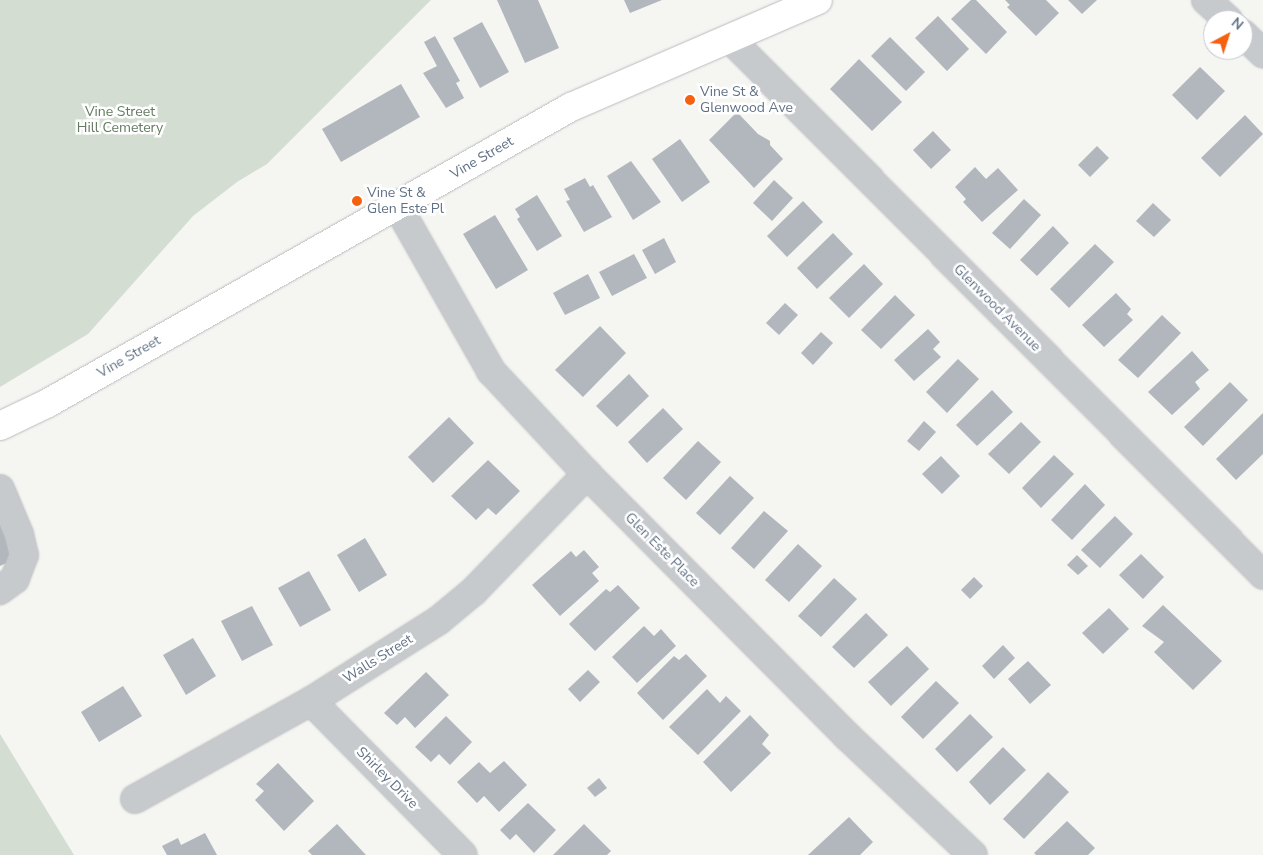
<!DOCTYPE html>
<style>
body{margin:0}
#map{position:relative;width:1263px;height:855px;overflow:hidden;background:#f5f5f1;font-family:"Nunito Sans",sans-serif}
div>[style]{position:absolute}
.green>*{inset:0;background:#d4ddd1}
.building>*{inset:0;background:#b1b7bd}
.roads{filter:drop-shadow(0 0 1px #b9bcc0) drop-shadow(0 0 1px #b9bcc0)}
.minor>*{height:28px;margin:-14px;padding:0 14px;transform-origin:14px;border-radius:14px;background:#c7cacd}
.major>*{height:28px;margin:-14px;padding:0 14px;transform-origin:14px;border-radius:14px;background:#fff}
.dots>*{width:14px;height:14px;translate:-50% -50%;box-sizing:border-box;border:2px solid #fff;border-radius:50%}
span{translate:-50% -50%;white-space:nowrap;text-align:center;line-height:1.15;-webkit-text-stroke:5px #fff;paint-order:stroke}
.poi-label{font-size:14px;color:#617185}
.left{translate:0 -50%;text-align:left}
.park-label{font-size:14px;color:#637b60}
.street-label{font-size:14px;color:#617185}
.north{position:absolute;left:1203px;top:10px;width:50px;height:50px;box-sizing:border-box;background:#fff;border:1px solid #c0c6ce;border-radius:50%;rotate:40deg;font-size:14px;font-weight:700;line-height:20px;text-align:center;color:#617185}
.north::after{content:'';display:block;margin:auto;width:18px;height:22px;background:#f56111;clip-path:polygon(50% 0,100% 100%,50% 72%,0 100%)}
</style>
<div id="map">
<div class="green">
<i style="clip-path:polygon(0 0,431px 0,267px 164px,237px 182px,193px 216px,88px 334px,0 387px)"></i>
<i style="clip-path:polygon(0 734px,74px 855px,0 855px)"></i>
</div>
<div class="building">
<i style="clip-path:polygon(497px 0,538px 0,559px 48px,525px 63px)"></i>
<i style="clip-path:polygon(624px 0,662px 0,630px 13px)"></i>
<i style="clip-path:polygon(971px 0,976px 0,1007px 32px,986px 54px,951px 19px)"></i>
<i style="clip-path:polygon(1005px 0,1046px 0,1059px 13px,1036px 36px,1007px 7px,1010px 5px)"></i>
<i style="clip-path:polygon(1068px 0,1097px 0,1082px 14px)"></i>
<i style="clip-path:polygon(938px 16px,969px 49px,947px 71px,915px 38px)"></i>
<i style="clip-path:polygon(482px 22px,509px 72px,480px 88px,453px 38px)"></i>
<i style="clip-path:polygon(435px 36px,460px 81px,456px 83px,464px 98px,446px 108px,423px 73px,437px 66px,424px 42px)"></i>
<i style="clip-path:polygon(890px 37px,925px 72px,906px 91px,871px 56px)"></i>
<i style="clip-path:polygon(859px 59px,902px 102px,872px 131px,830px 89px)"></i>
<i style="clip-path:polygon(1200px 67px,1225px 91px,1197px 120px,1172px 95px)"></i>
<i style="clip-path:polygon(401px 84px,420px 117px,341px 162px,322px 129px)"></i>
<i style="clip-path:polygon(737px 112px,758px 134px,770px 141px,770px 145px,783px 159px,754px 188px,709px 140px)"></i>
<i style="clip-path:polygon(1245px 115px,1263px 134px,1220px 177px,1201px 158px)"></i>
<i style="clip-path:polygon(933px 131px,951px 150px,931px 169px,913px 150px)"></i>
<i style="clip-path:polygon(680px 139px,710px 182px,682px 202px,652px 159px)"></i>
<i style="clip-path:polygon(1097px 146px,1109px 158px,1090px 177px,1078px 165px)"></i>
<i style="clip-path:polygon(631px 161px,661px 202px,633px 220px,607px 176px)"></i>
<i style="clip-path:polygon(975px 167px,986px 179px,998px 168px,1018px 190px,982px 222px,963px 202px,966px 199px,955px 187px)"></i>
<i style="clip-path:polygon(585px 178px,590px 187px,593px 185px,612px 217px,584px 232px,566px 201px,570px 200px,564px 189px)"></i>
<i style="clip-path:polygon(774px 180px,793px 198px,772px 221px,753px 203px)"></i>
<i style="clip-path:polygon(537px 195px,562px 236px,537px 251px,517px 219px,520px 217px,515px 209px)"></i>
<i style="clip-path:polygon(1024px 199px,1041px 215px,1010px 249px,992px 233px)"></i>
<i style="clip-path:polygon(803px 201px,823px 222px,787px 257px,767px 236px)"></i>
<i style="clip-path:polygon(1153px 203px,1171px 220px,1154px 237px,1136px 221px)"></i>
<i style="clip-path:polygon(495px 215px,528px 270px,496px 289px,463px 234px)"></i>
<i style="clip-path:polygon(1053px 226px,1069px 243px,1037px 276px,1020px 260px)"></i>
<i style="clip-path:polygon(833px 233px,853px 254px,817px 289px,797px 268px)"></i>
<i style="clip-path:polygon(664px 238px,676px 262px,655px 274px,642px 250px)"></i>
<i style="clip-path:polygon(1095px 244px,1114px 262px,1069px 308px,1050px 289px)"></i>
<i style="clip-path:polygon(634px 254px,647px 278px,612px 296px,599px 272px)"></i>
<i style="clip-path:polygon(864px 264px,883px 284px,849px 318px,829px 298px)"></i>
<i style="clip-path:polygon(588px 274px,600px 298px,565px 315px,553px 293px)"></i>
<i style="clip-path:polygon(1116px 293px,1131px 309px,1127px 314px,1133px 320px,1104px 347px,1082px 325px)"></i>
<i style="clip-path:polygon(895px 295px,915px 315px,881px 349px,861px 330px)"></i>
<i style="clip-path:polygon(785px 303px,798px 315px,779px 335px,766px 323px)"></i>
<i style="clip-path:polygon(1162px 315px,1181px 333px,1138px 378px,1118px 360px)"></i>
<i style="clip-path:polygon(600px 326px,626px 353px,583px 397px,555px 370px)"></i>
<i style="clip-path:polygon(928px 329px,940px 342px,933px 349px,941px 357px,914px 381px,894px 360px)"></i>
<i style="clip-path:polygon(821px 332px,833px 343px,813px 365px,801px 353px)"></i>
<i style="clip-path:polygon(1192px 351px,1209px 370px,1195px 382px,1200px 389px,1172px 415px,1148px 392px)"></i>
<i style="clip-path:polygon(958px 359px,979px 379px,947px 413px,926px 392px)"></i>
<i style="clip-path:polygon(629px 374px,649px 396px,617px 427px,596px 406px)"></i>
<i style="clip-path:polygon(1230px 382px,1248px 400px,1203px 446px,1184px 427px)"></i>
<i style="clip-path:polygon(992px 390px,1013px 412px,977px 446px,956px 425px)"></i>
<i style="clip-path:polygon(663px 408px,683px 429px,647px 463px,628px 442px)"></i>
<i style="clip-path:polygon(1263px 413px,1263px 454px,1236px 480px,1216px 459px)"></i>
<i style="clip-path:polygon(449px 417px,474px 443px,433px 483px,408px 457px)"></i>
<i style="clip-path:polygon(924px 421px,936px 432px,919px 451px,907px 441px)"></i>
<i style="clip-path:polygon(1021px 422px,1041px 442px,1009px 474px,988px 454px)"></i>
<i style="clip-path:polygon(698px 441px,721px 462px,686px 500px,663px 478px)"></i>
<i style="clip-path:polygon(1054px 455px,1074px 474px,1041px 508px,1022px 488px)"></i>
<i style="clip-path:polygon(941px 456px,960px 476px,942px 494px,922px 474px)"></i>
<i style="clip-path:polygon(488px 460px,520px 491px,496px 515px,488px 508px,476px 520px,451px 496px)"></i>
<i style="clip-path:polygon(730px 476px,754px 498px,720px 535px,696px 513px)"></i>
<i style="clip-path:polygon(1085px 484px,1105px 505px,1072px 540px,1051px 520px)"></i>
<i style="clip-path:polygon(764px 511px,788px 531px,754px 569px,731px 548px)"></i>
<i style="clip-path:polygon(0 515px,19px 557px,0 566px)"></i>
<i style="clip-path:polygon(1115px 516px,1133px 534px,1100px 568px,1081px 550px)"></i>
<i style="clip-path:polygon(365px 538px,387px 575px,359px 592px,337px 555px)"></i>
<i style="clip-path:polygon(798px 544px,822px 566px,789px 602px,765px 580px)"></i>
<i style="clip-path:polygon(584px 550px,599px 567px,592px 573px,599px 581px,560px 616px,532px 585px,571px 551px,576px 557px)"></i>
<i style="clip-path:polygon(1141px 554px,1164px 577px,1143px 599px,1119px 575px)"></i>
<i style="clip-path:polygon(1077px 555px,1088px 566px,1078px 575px,1067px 565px)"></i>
<i style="clip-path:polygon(309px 571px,331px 610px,300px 627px,278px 588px)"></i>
<i style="clip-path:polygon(974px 577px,983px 586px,970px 599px,961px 590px)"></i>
<i style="clip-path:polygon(834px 578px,857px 599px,821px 637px,798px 616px)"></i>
<i style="clip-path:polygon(618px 585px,640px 608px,595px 651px,569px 624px,606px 589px,610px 592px)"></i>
<i style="clip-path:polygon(1163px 605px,1222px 661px,1193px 690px,1154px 652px,1164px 642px,1142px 626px)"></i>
<i style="clip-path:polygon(252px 606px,273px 645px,242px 661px,221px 621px)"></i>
<i style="clip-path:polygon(1109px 608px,1129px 629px,1103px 654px,1082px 633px)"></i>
<i style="clip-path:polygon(866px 613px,888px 635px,854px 668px,832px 647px)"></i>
<i style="clip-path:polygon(644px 626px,654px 636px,661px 629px,676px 646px,637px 683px,612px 657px)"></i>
<i style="clip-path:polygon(193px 638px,216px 676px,186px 695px,163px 655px)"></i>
<i style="clip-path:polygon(1003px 645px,1015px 658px,994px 679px,982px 666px)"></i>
<i style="clip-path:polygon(907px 646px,929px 669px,891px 706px,868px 682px)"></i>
<i style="clip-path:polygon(686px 654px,707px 676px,663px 720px,637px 693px,674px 656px,679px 660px)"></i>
<i style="clip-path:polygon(1028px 661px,1051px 685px,1030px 704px,1008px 679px)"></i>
<i style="clip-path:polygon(588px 670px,600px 682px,580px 702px,568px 689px)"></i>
<i style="clip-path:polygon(426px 672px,449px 695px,415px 728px,405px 717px,397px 725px,384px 713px)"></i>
<i style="clip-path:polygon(936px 681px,959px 703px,923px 739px,901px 717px)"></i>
<i style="clip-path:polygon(123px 686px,142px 716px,99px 742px,81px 712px)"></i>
<i style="clip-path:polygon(707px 689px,720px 703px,726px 696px,741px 711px,698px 755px,669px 727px)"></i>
<i style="clip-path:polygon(970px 714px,993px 737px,957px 772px,935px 749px)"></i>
<i style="clip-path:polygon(750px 715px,769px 735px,762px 744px,771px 753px,731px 792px,703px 762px)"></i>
<i style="clip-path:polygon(446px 716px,472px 742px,450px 765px,439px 754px,431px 762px,415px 747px)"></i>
<i style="clip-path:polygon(1003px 747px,1026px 770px,990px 805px,969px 782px)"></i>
<i style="clip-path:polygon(504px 761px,527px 785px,499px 812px,484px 796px,477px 803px,457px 782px,479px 762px,490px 773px)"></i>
<i style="clip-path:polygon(278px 763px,314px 801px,284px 831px,255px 800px,264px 791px,256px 784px)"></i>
<i style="clip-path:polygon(1048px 772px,1069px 792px,1024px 839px,1003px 819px)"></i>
<i style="clip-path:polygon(599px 778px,607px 788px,595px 797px,587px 788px)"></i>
<i style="clip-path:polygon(528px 803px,556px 830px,534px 853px,516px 834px,510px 840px,500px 830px)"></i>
<i style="clip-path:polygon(849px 817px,873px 842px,860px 855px,808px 855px)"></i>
<i style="clip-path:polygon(1067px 821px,1095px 848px,1088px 855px,1036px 855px,1034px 853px)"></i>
<i style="clip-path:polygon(337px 824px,338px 825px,366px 855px,312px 855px,308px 851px)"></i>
<i style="clip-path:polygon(584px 824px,611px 851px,607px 855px,553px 855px)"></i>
<i style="clip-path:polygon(205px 833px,217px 855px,167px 855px,162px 846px,178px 838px,181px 845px)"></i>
</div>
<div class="roads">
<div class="minor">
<i style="left:1206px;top:0;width:30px;rotate:42deg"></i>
<i style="left:1243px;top:34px;width:28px;rotate:44deg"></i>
<i style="left:731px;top:40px;width:754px;rotate:45.16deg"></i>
<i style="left:398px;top:207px;width:189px;rotate:60.4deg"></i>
<i style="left:491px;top:371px;width:141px;rotate:47deg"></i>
<i style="left:587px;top:474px;width:369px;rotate:45.2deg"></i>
<i style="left:847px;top:736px;width:173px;rotate:43.4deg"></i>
<i style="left:0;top:489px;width:49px;rotate:67.1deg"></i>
<i style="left:19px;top:534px;width:22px;rotate:77deg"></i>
<i style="left:24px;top:555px;width:26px;rotate:111deg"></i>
<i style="left:15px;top:579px;width:19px;rotate:144deg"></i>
<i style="left:311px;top:701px;width:216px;rotate:45.4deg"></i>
<i style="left:135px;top:799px;width:201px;rotate:-29.1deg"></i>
<i style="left:311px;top:701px;width:151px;rotate:-32.3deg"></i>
<i style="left:439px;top:620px;width:45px;rotate:-39.6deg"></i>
<i style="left:474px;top:591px;width:163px;rotate:-46deg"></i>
</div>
<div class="major">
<i style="left:0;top:426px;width:53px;rotate:-25.6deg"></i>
<i style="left:48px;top:403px;width:601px;rotate:-29.51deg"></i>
<i style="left:571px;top:107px;width:269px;rotate:-23.4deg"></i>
</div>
</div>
<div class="dots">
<i style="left:690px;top:100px;background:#f56111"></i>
<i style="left:357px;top:201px;background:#f56111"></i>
</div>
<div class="poi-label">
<span class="left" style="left:700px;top:100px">Vine St &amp;<br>Glenwood Ave</span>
<span class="left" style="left:367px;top:201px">Vine St &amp;<br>Glen Este Pl</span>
</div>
<div class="park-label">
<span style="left:120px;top:120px">Vine Street<br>Hill Cemetery</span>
</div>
<div class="street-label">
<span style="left:482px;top:158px;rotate:-30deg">Vine Street</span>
<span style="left:997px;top:308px;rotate:45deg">Glenwood Avenue</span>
<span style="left:129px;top:357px;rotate:-30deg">Vine Street</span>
<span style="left:662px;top:550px;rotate:45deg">Glen Este Place</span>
<span style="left:378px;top:659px;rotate:-32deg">Walls Street</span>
<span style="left:387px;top:778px;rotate:45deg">Shirley Drive</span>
</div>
<div class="north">N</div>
</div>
